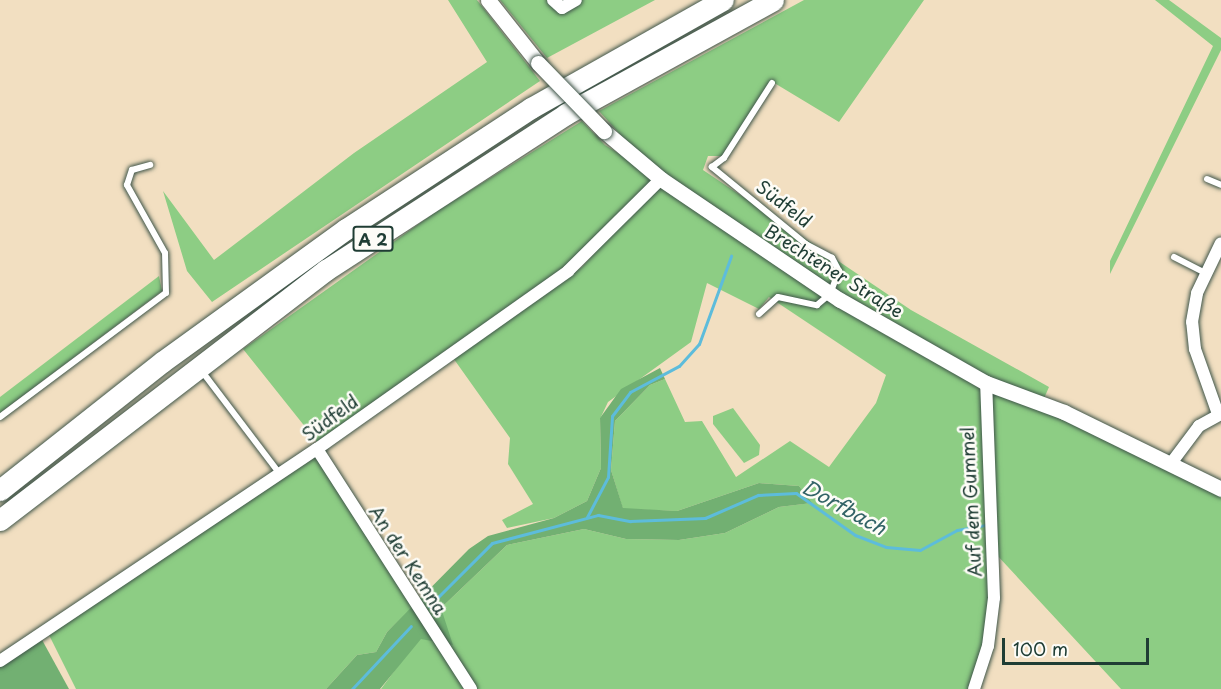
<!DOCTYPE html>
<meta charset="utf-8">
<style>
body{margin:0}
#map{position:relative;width:1221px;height:689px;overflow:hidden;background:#f2dfc1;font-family:"Playpen Sans",sans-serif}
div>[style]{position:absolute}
.green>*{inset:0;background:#8dcd84}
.forest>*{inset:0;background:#72b072}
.stream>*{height:3px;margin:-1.5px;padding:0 1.5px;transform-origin:1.5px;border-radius:1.5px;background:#5dbcdb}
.roads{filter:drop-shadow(0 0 2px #3f5549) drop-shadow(0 0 2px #3f5549)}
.service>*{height:6px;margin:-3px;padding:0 3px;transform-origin:3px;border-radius:3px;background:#fff}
.minor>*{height:12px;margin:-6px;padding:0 6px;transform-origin:6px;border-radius:6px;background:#fff}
.tertiary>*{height:15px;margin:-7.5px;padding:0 7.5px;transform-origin:7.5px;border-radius:7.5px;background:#fff}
.motorway>*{height:21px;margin:-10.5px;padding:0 10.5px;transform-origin:10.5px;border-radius:10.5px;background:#fff}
.bridges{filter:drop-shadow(0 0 2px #3f5549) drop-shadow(0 0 2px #3f5549)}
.tertiary-bridge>*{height:15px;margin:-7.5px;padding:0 7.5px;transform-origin:7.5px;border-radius:7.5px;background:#fff}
span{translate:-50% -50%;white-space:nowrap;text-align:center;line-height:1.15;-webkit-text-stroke:5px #fdfcf7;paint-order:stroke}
.shield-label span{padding:2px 4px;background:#fdfcf7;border:2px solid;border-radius:4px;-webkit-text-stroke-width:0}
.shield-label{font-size:16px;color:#1f3d34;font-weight:700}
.street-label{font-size:18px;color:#1f3d34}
.water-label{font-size:20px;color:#326366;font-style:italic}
.scale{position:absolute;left:1002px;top:638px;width:147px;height:27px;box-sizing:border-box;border:3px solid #1f3d34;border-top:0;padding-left:8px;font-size:18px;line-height:21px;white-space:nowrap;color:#1f3d34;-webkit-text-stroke:4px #fdfcf7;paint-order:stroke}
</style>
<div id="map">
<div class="green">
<i style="clip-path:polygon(448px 0,477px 0,540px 81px,212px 302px,187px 271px,163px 191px,214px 260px,354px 153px,487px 62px)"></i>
<i style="clip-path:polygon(500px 0,553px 0,562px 8px,576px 0,655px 0,547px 58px)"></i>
<i style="clip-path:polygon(804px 0,924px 0,839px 122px,771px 81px,722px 156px,708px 156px,703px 170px,911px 310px,1049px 387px,1042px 403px,1221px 490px,1221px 689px,1121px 689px,995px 553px,994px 598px,974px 689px,381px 689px,441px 608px,507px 545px,584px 529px,626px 539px,679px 540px,725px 533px,779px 507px,811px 503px,799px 486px,759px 483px,677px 511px,623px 509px,611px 470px,615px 421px,650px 385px,665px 379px,685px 422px,702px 421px,736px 477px,790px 441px,829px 467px,876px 403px,886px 375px,769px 297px,759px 309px,707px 283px,691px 342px,608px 402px,600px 419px,601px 468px,587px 501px,554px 518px,507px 528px,502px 520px,533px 504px,508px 464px,510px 438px,451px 355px,582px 267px,652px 189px,583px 255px,318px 443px,243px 349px,437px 211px,582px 121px,605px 145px,659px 178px,599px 111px)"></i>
<i style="clip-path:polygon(1155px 0,1169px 0,1221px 38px,1221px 50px,1110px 274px,1110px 261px,1213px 46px)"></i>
<i style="clip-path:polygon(159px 276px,162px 291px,0 413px,0 397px)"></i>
<i style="clip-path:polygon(733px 408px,760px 445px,759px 455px,744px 463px,713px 424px,713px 416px)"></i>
<i style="clip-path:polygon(326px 450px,328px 466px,416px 604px,387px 632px,376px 652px,357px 655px,326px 689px,76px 689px,49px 635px)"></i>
</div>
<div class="forest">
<i style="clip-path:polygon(660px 368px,665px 379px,650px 385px,615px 421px,611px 470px,623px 508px,677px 511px,759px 483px,799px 486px,812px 503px,779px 507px,725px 533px,679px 540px,626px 539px,584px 529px,507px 545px,441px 608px,453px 645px,421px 639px,380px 689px,326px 689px,357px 655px,376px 652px,387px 632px,469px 549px,488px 536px,554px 518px,587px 501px,601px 468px,600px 418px,621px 389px)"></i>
<i style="clip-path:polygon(41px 638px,69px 689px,0 689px,0 665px)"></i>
</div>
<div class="stream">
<i style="left:587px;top:517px;width:45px;rotate:-62.3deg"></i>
<i style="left:608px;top:477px;width:61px;rotate:-86.2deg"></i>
<i style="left:612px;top:416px;width:30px;rotate:-53deg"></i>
<i style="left:630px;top:392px;width:55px;rotate:-28deg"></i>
<i style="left:679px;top:366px;width:30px;rotate:-48deg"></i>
<i style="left:699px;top:344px;width:94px;rotate:-70deg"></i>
<i style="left:429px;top:606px;width:89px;rotate:-45deg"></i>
<i style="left:492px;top:543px;width:110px;rotate:-14.8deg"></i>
<i style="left:598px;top:515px;width:33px;rotate:11deg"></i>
<i style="left:630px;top:521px;width:75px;rotate:-2.3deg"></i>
<i style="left:705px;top:518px;width:58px;rotate:-23.5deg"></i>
<i style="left:758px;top:495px;width:38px;rotate:-3deg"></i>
<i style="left:796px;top:493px;width:72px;rotate:35.4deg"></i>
<i style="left:855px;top:535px;width:33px;rotate:21deg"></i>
<i style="left:886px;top:547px;width:34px;rotate:5deg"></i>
<i style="left:920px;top:550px;width:42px;rotate:-28.4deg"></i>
<i style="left:957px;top:530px;width:28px;rotate:-10deg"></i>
<i style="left:352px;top:689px;width:86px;rotate:-46.9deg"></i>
</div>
<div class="roads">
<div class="service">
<i style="left:1207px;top:179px;width:15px;rotate:23deg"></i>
<i style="left:1174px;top:257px;width:36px;rotate:27deg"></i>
<i style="left:759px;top:314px;width:25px;rotate:-42deg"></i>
<i style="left:778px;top:297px;width:40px;rotate:12deg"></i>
<i style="left:817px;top:305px;width:17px;rotate:-40deg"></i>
<i style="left:830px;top:294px;width:25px;rotate:-69deg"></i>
<i style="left:839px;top:271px;width:15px;rotate:-118deg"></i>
<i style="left:832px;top:258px;width:30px;rotate:-152deg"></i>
<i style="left:806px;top:244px;width:122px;rotate:-140.7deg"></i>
<i style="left:712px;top:167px;width:15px;rotate:-37deg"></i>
<i style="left:724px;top:158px;width:89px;rotate:-57.4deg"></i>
<i style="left:201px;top:370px;width:131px;rotate:52.8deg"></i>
<i style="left:0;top:417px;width:207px;rotate:-36.8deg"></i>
<i style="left:166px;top:293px;width:40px;rotate:-91.4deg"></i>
<i style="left:165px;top:253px;width:78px;rotate:-119.2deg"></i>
<i style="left:127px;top:185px;width:16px;rotate:-72deg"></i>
<i style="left:132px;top:170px;width:19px;rotate:-16deg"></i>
</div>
<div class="minor">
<i style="left:553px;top:0;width:12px;rotate:42deg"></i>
<i style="left:562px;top:8px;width:16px;rotate:-30deg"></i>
<i style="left:1218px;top:414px;width:69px;rotate:-109.5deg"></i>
<i style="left:1195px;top:349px;width:27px;rotate:-96deg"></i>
<i style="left:1192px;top:322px;width:29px;rotate:-80deg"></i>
<i style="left:1197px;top:293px;width:55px;rotate:-64.4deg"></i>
<i style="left:317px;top:449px;width:285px;rotate:57.3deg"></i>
<i style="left:1172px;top:462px;width:45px;rotate:-53.1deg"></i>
<i style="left:1199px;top:426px;width:25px;rotate:-29deg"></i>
<i style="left:0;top:661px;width:381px;rotate:-33.8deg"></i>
<i style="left:317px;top:449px;width:308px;rotate:-35.3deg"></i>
<i style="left:568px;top:271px;width:131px;rotate:-44.7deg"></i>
<i style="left:974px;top:689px;width:45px;rotate:-72deg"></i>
<i style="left:988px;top:646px;width:48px;rotate:-82.9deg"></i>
<i style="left:994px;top:598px;width:215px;rotate:-92.1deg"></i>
</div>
<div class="tertiary">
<i style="left:488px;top:0;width:80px;rotate:51.6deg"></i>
<i style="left:604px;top:131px;width:75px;rotate:40.1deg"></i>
<i style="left:661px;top:179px;width:216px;rotate:34.1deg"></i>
<i style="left:840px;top:300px;width:168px;rotate:29.6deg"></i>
<i style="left:986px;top:383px;width:83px;rotate:20.4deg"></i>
<i style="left:1064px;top:412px;width:175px;rotate:26.1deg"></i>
</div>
<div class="motorway">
<i style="left:0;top:490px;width:206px;rotate:-38.3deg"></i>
<i style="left:162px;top:362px;width:227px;rotate:-35.9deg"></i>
<i style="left:346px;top:229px;width:221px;rotate:-33.2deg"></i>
<i style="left:531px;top:108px;width:220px;rotate:-29.4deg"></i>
<i style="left:0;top:520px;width:411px;rotate:-37.5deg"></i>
<i style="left:326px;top:270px;width:286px;rotate:-33deg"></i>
<i style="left:566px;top:114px;width:236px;rotate:-28.8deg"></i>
</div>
</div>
<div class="bridges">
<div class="tertiary-bridge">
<i style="left:538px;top:63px;width:95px;rotate:45.9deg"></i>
</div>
</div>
<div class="shield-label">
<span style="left:373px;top:239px">A 2</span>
</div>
<div class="street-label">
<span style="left:784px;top:204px;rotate:38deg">Südfeld</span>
<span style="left:834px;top:271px;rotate:32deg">Brechtener Straße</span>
<span style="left:330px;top:418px;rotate:-36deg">Südfeld</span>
<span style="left:971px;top:502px;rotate:-93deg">Auf dem Gummel</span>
<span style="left:408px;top:560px;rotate:57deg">An der Kemna</span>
</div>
<div class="water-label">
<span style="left:844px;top:507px;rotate:29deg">Dorfbach</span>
</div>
<div class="scale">100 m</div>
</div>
